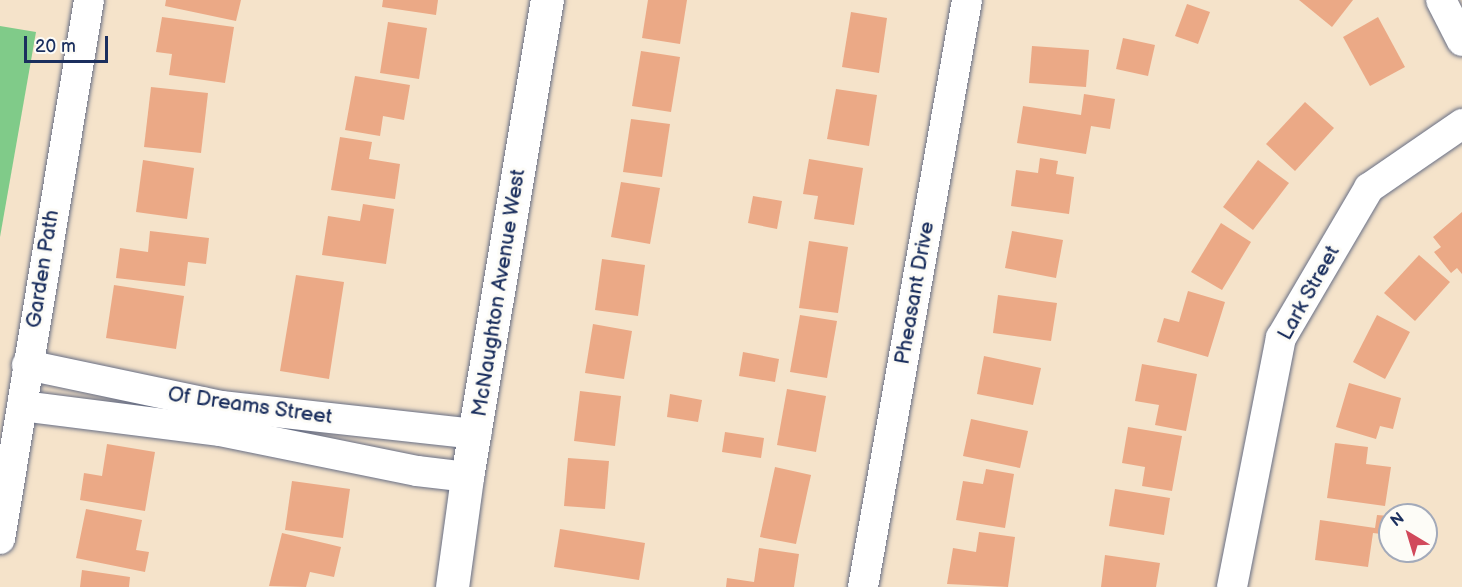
<!DOCTYPE html>
<style>
body{margin:0}
#map{position:relative;width:1462px;height:587px;overflow:hidden;background:#f5e3ca;font-family:"Balsamiq Sans",sans-serif}
div>[style]{position:absolute}
.green>*{inset:0;background:#80cb89}
.building>*{inset:0;background:#eba986}
.roads{filter:drop-shadow(0 0 2px #676e84) drop-shadow(0 0 2px #676e84)}
.minor>*{height:30px;margin:-15px;padding:0 15px;transform-origin:15px;border-radius:15px;background:#fff}
.secondary>*{height:33px;margin:-16.5px;padding:0 16.5px;transform-origin:16.5px;border-radius:16.5px;background:#fff}
span{translate:-50% -50%;white-space:nowrap;text-align:center;line-height:1.15;-webkit-text-stroke:6px #fdfcf7;paint-order:stroke}
.street-label{font-size:21px;color:#1b2f5e}
.north{position:absolute;left:1378px;top:503px;width:60px;height:60px;box-sizing:border-box;background:#fdfcf7;border:2px solid #a3aaba;border-radius:50%;rotate:322deg;font-size:16px;font-weight:700;line-height:24px;text-align:center;color:#1b2f5e}
.north::after{content:'';display:block;margin:auto;width:21px;height:27px;background:#d1495b;clip-path:polygon(50% 0,100% 100%,50% 72%,0 100%)}
.scale{position:absolute;left:24px;top:36px;width:84px;height:27px;box-sizing:border-box;border:3px solid #1b2f5e;border-top:0;padding-left:8px;font-size:18px;line-height:21px;white-space:nowrap;color:#1b2f5e;-webkit-text-stroke:4px #fdfcf7;paint-order:stroke}
</style>
<div id="map">
<div class="green">
<i style="clip-path:polygon(0 26px,36px 32px,0 237px)"></i>
</div>
<div class="building">
<i style="clip-path:polygon(166px 0,241px 0,236px 21px,165px 6px)"></i>
<i style="clip-path:polygon(383px 0,438px 0,436px 15px,382px 7px)"></i>
<i style="clip-path:polygon(648px 0,687px 0,680px 44px,642px 38px)"></i>
<i style="clip-path:polygon(1299px 0,1353px 0,1332px 27px)"></i>
<i style="clip-path:polygon(1187px 4px,1210px 12px,1198px 44px,1175px 36px)"></i>
<i style="clip-path:polygon(851px 12px,887px 18px,879px 73px,842px 67px)"></i>
<i style="clip-path:polygon(162px 17px,234px 27px,225px 83px,169px 75px,172px 54px,156px 52px)"></i>
<i style="clip-path:polygon(1378px 17px,1405px 67px,1370px 86px,1343px 37px)"></i>
<i style="clip-path:polygon(388px 22px,427px 28px,419px 79px,380px 73px)"></i>
<i style="clip-path:polygon(1123px 38px,1155px 45px,1148px 76px,1116px 69px)"></i>
<i style="clip-path:polygon(1032px 46px,1089px 50px,1086px 87px,1029px 83px)"></i>
<i style="clip-path:polygon(641px 51px,680px 57px,671px 112px,632px 106px)"></i>
<i style="clip-path:polygon(355px 76px,410px 85px,404px 120px,383px 116px,380px 136px,345px 130px)"></i>
<i style="clip-path:polygon(151px 87px,208px 93px,201px 153px,144px 147px)"></i>
<i style="clip-path:polygon(836px 89px,877px 95px,869px 146px,827px 139px)"></i>
<i style="clip-path:polygon(1084px 94px,1115px 99px,1110px 129px,1091px 126px,1086px 154px,1017px 143px,1023px 106px,1081px 115px)"></i>
<i style="clip-path:polygon(1305px 102px,1334px 128px,1295px 171px,1266px 144px)"></i>
<i style="clip-path:polygon(631px 119px,670px 124px,662px 177px,623px 172px)"></i>
<i style="clip-path:polygon(340px 137px,372px 142px,369px 159px,400px 164px,395px 199px,331px 190px)"></i>
<i style="clip-path:polygon(1040px 158px,1058px 161px,1056px 174px,1074px 177px,1069px 214px,1011px 206px,1016px 170px,1038px 173px)"></i>
<i style="clip-path:polygon(809px 159px,863px 168px,854px 225px,814px 219px,818px 196px,803px 194px)"></i>
<i style="clip-path:polygon(143px 160px,194px 168px,187px 219px,136px 212px)"></i>
<i style="clip-path:polygon(1258px 160px,1289px 183px,1253px 230px,1223px 207px)"></i>
<i style="clip-path:polygon(621px 182px,660px 188px,650px 244px,611px 237px)"></i>
<i style="clip-path:polygon(753px 196px,782px 201px,777px 229px,748px 223px)"></i>
<i style="clip-path:polygon(363px 204px,394px 209px,386px 264px,322px 255px,328px 216px,360px 221px)"></i>
<i style="clip-path:polygon(1462px 212px,1462px 274px,1457px 268px,1451px 273px,1434px 252px,1441px 247px,1433px 237px)"></i>
<i style="clip-path:polygon(1221px 223px,1251px 242px,1222px 290px,1191px 272px)"></i>
<i style="clip-path:polygon(150px 231px,209px 238px,206px 264px,188px 262px,185px 286px,116px 278px,120px 248px,148px 252px)"></i>
<i style="clip-path:polygon(1012px 231px,1063px 240px,1056px 278px,1005px 268px)"></i>
<i style="clip-path:polygon(809px 241px,848px 247px,838px 313px,799px 308px)"></i>
<i style="clip-path:polygon(1419px 255px,1450px 282px,1415px 321px,1384px 293px)"></i>
<i style="clip-path:polygon(602px 259px,645px 265px,638px 316px,595px 310px)"></i>
<i style="clip-path:polygon(296px 275px,344px 282px,329px 379px,280px 371px)"></i>
<i style="clip-path:polygon(114px 285px,184px 296px,176px 349px,106px 338px)"></i>
<i style="clip-path:polygon(1188px 291px,1225px 302px,1208px 357px,1157px 342px,1164px 318px,1179px 322px)"></i>
<i style="clip-path:polygon(998px 295px,1057px 303px,1051px 341px,993px 333px)"></i>
<i style="clip-path:polygon(800px 315px,837px 321px,827px 378px,790px 372px)"></i>
<i style="clip-path:polygon(1377px 315px,1410px 332px,1385px 379px,1353px 362px)"></i>
<i style="clip-path:polygon(593px 324px,632px 331px,624px 379px,585px 373px)"></i>
<i style="clip-path:polygon(743px 352px,779px 359px,775px 382px,739px 376px)"></i>
<i style="clip-path:polygon(984px 356px,1041px 368px,1033px 405px,977px 394px)"></i>
<i style="clip-path:polygon(1142px 364px,1197px 374px,1186px 431px,1155px 425px,1159px 405px,1135px 401px)"></i>
<i style="clip-path:polygon(1349px 383px,1401px 398px,1393px 429px,1380px 426px,1376px 439px,1336px 427px)"></i>
<i style="clip-path:polygon(787px 389px,826px 396px,816px 452px,777px 445px)"></i>
<i style="clip-path:polygon(580px 391px,621px 396px,615px 446px,574px 441px)"></i>
<i style="clip-path:polygon(670px 394px,702px 400px,698px 422px,667px 417px)"></i>
<i style="clip-path:polygon(971px 419px,1028px 431px,1020px 468px,963px 456px)"></i>
<i style="clip-path:polygon(1128px 427px,1182px 436px,1172px 491px,1142px 486px,1145px 467px,1122px 463px)"></i>
<i style="clip-path:polygon(725px 432px,764px 438px,761px 458px,722px 452px)"></i>
<i style="clip-path:polygon(1335px 443px,1368px 447px,1366px 464px,1391px 467px,1385px 506px,1327px 498px)"></i>
<i style="clip-path:polygon(107px 444px,155px 452px,145px 511px,80px 500px,84px 473px,102px 476px)"></i>
<i style="clip-path:polygon(568px 458px,609px 461px,605px 509px,564px 506px)"></i>
<i style="clip-path:polygon(775px 467px,811px 475px,796px 544px,760px 537px)"></i>
<i style="clip-path:polygon(986px 469px,1014px 474px,1005px 528px,956px 520px,963px 481px,983px 484px)"></i>
<i style="clip-path:polygon(292px 481px,350px 489px,343px 538px,285px 530px)"></i>
<i style="clip-path:polygon(1115px 489px,1170px 498px,1164px 535px,1109px 526px)"></i>
<i style="clip-path:polygon(86px 509px,142px 520px,136px 550px,149px 552px,145px 572px,76px 558px)"></i>
<i style="clip-path:polygon(1377px 515px,1390px 516px,1390px 535px,1373px 533px,1368px 567px,1315px 560px,1320px 520px,1375px 528px)"></i>
<i style="clip-path:polygon(560px 529px,645px 543px,639px 580px,554px 567px)"></i>
<i style="clip-path:polygon(979px 532px,1015px 537px,1008px 587px,947px 584px,953px 548px,976px 552px)"></i>
<i style="clip-path:polygon(282px 533px,341px 547px,334px 577px,310px 572px,306px 587px,269px 586px)"></i>
<i style="clip-path:polygon(759px 548px,799px 554px,794px 587px,726px 587px,727px 578px,754px 582px)"></i>
<i style="clip-path:polygon(1105px 555px,1160px 563px,1156px 587px,1101px 587px)"></i>
<i style="clip-path:polygon(82px 570px,130px 577px,129px 587px,80px 587px)"></i>
</div>
<div class="roads">
<div class="minor">
<i style="left:1441px;top:0;width:46px;rotate:62.9deg"></i>
<i style="left:27px;top:365px;width:198px;rotate:11.9deg"></i>
<i style="left:221px;top:406px;width:257px;rotate:6.3deg"></i>
<i style="left:22px;top:406px;width:200px;rotate:7.2deg"></i>
<i style="left:220px;top:431px;width:201px;rotate:11.5deg"></i>
<i style="left:417px;top:471px;width:50px;rotate:6.8deg"></i>
<i style="left:0;top:539px;width:546px;rotate:-80.62deg"></i>
<i style="left:863px;top:587px;width:596px;rotate:-79.95deg"></i>
<i style="left:1232px;top:587px;width:254px;rotate:-78.9deg"></i>
<i style="left:1281px;top:338px;width:174px;rotate:-59.6deg"></i>
<i style="left:1369px;top:188px;width:113px;rotate:-34.5deg"></i>
</div>
<div class="secondary">
<i style="left:452px;top:587px;width:111px;rotate:-82.2deg"></i>
<i style="left:467px;top:477px;width:484px;rotate:-80.5deg"></i>
</div>
</div>
<div class="street-label">
<span style="left:43px;top:269px;rotate:-81deg">Garden Path</span>
<span style="left:499px;top:293px;rotate:-81deg">McNaughton Avenue West</span>
<span style="left:915px;top:293px;rotate:-80deg">Pheasant Drive</span>
<span style="left:1309px;top:293px;rotate:-61deg">Lark Street</span>
<span style="left:250px;top:406px;rotate:8deg">Of Dreams Street</span>
</div>
<div class="north">N</div>
<div class="scale">20 m</div>
</div>
